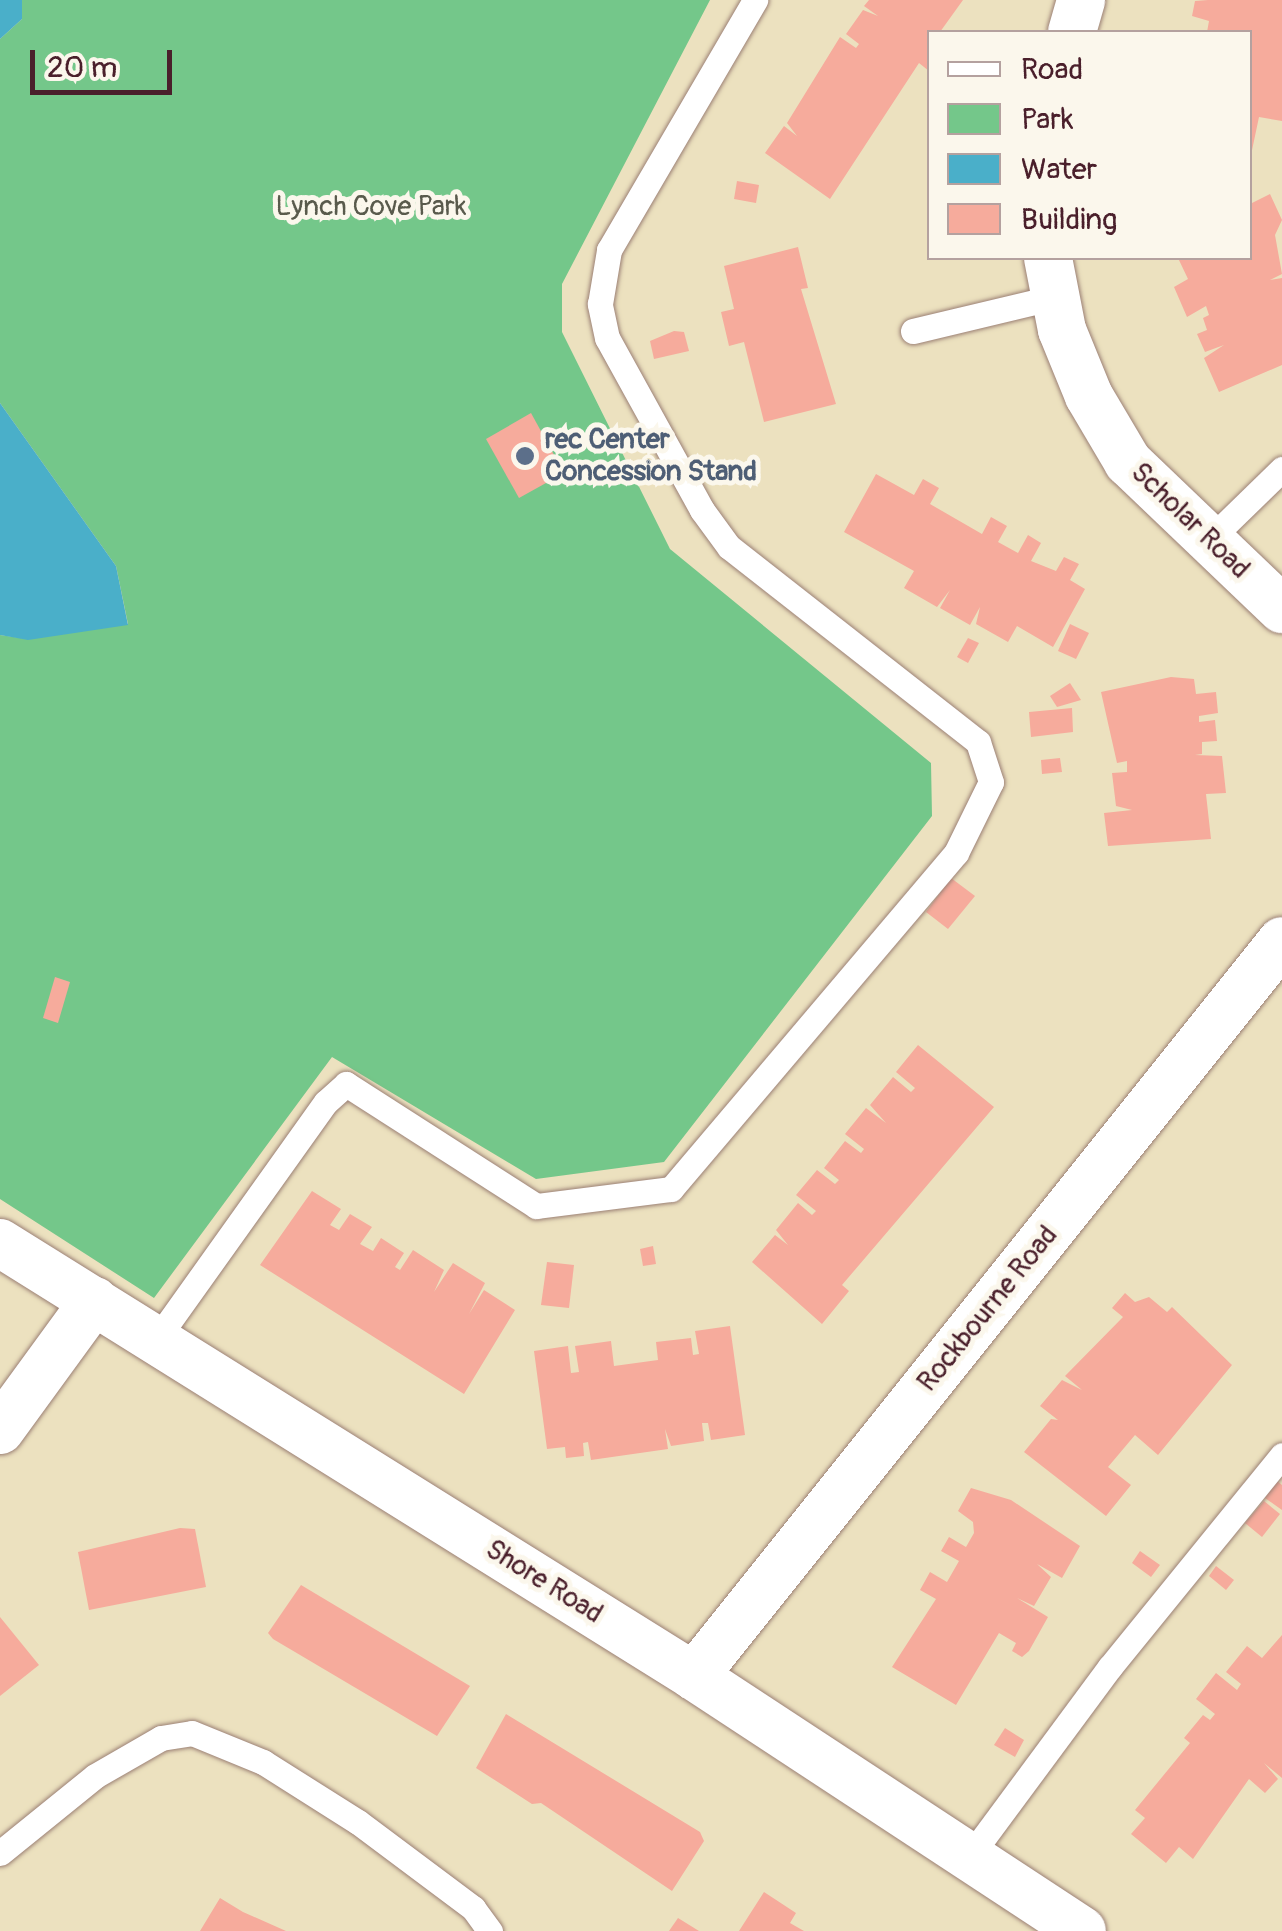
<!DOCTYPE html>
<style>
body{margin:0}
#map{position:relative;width:1282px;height:1931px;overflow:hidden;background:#ece1bf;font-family:Pangolin,sans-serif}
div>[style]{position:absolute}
.green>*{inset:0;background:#74c78a}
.water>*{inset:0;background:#4aafc9}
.building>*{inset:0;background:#f6ab9c}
.roads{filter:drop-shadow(0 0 2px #9b8075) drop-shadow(0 0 2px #9b8075)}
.lane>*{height:25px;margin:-12.5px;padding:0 12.5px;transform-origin:12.5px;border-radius:12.5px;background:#fff}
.street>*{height:48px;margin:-24px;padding:0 24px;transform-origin:24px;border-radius:24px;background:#fff}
.dots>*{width:28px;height:28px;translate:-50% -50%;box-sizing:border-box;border:5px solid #fbf7ec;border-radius:50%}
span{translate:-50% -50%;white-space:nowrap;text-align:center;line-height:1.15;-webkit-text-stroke:10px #fbf7ec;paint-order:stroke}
.park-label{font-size:28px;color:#595a4c}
.service-label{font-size:28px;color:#4e5e75;font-weight:700}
.left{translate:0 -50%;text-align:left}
.street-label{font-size:28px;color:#4a1f2b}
.legend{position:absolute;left:927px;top:30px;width:325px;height:230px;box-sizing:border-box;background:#fbf7ec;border:2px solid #b4a19f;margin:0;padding:12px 18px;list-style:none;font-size:30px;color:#4a1f2b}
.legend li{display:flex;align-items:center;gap:20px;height:50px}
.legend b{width:50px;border:2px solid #b4a19f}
.scale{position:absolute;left:30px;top:50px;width:142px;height:45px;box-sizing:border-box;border:5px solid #4a1f2b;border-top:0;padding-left:12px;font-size:30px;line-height:35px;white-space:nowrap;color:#4a1f2b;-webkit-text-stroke:8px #fbf7ec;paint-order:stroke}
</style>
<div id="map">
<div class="green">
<i style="clip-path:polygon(22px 0,710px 0,562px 284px,562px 332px,670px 549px,931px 763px,932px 816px,664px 1162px,536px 1179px,332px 1057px,154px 1298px,0 1199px,0 635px,28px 639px,128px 624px,116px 566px,0 403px,0 39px,22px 19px)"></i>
</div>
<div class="water">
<i style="clip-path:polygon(0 0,22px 0,22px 19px,0 39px)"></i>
<i style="clip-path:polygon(0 403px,116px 566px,128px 625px,28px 640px,0 635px)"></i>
</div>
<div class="building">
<i style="clip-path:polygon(869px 0,963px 0,940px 32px,929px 32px,929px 71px,919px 63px,830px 199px,765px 153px,784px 126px,797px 136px,787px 123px,840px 37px,856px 48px,859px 44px,846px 34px,863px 10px,878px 16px,864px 6px)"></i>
<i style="clip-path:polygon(1208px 0,1282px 0,1282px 121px,1259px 117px,1251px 155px,1250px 32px,1207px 32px,1209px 21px,1192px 16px,1195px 1px)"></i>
<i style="clip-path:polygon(737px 181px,759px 185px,756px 203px,734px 199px)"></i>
<i style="clip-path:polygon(1270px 194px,1282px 220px,1275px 235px,1282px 274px,1270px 280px,1282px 278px,1282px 365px,1219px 392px,1204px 358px,1224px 345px,1205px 352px,1197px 334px,1207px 330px,1203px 318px,1209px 315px,1206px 306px,1187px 317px,1174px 287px,1188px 279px,1178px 258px,1250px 258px,1250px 204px)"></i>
<i style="clip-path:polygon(798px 247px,808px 288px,801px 289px,836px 404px,764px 422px,744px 342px,729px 346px,721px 312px,734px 309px,724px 266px)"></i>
<i style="clip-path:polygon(674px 331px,684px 332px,689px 351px,654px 359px,650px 341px)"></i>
<i style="clip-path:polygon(531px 413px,564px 473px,519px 498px,486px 439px)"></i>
<i style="clip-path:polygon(876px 474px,914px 495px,923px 479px,939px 488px,930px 504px,982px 534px,991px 517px,1007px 526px,998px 542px,1018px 553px,1028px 535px,1041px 543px,1031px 561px,1056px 571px,1064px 557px,1079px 564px,1070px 580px,1085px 589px,1053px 647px,1017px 626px,1008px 642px,976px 624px,980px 607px,970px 625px,940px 608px,950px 590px,937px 607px,904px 588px,914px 571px,844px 532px)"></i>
<i style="clip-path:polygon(1070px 624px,1089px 633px,1076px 659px,1058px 651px)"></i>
<i style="clip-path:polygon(968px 638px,979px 643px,968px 663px,957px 657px)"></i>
<i style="clip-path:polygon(1171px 677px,1194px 679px,1196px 694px,1216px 692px,1218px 713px,1199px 716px,1199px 722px,1215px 720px,1217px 741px,1202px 742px,1202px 754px,1195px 755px,1222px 756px,1226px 793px,1206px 794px,1211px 839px,1108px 846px,1104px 813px,1132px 810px,1116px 806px,1112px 773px,1127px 772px,1127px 761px,1117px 763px,1101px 692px)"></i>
<i style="clip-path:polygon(1070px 683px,1081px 700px,1057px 707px,1050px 696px)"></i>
<i style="clip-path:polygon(1072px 708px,1073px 732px,1031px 737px,1029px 712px)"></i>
<i style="clip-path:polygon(1060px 758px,1062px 772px,1042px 774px,1041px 760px)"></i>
<i style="clip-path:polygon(951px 878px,975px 896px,948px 929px,926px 912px)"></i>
<i style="clip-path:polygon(55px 977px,70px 982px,58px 1023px,43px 1018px)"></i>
<i style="clip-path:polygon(918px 1045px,994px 1107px,842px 1285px,849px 1291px,822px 1324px,752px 1262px,775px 1235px,788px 1245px,776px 1230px,798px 1203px,812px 1215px,816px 1211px,796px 1195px,817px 1170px,835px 1184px,839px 1180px,824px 1168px,845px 1141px,861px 1153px,864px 1149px,845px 1134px,866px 1108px,886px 1123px,870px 1105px,893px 1077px,911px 1092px,915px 1088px,896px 1072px)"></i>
<i style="clip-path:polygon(312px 1191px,341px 1209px,330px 1225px,339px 1230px,350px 1214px,372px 1227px,360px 1244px,373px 1251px,381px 1238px,404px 1253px,395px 1267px,400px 1270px,413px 1250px,444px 1270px,434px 1292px,453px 1263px,485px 1283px,469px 1314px,484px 1290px,515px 1310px,464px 1394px,260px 1265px)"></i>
<i style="clip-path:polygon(653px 1246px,656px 1264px,643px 1266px,640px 1249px)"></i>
<i style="clip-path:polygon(547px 1262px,574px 1265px,569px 1308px,541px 1305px)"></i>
<i style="clip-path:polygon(1125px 1293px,1135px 1302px,1149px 1297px,1167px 1312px,1172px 1307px,1232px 1365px,1158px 1455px,1135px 1435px,1108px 1467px,1131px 1485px,1106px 1516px,1024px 1452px,1051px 1419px,1058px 1420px,1040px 1406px,1062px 1380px,1082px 1390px,1065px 1376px,1123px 1317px,1112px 1308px)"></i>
<i style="clip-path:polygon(730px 1326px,745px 1435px,711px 1440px,708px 1423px,702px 1423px,704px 1441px,671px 1446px,665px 1429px,668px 1449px,591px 1460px,588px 1442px,583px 1443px,584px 1456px,566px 1458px,565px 1447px,547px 1449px,534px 1351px,568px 1346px,571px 1373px,579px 1372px,575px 1346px,611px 1341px,614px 1366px,658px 1360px,656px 1342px,691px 1338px,693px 1355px,699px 1354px,695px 1331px)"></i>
<i style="clip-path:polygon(1277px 1481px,1282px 1485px,1282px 1510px,1265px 1498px)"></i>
<i style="clip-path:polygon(971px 1488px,1011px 1500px,1080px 1546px,1062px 1578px,1037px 1564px,1051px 1577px,1034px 1606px,1017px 1598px,1048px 1617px,1029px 1651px,1022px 1657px,1012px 1651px,1016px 1643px,999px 1633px,956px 1705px,892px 1667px,936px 1599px,920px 1590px,930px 1572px,947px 1582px,959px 1561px,941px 1551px,949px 1537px,966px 1547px,974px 1533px,973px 1522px,958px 1511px)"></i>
<i style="clip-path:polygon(1264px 1501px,1280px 1514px,1262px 1537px,1245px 1523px)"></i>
<i style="clip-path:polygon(180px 1528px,195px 1529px,206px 1587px,89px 1610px,78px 1552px)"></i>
<i style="clip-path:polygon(1140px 1551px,1160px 1565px,1151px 1577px,1132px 1563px)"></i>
<i style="clip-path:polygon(1216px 1566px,1234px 1580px,1226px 1590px,1209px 1576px)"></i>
<i style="clip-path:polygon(301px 1585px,470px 1686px,437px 1736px,273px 1639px,268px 1633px)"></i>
<i style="clip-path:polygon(0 1617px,39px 1665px,0 1696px)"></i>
<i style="clip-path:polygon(1282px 1635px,1282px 1778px,1264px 1763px,1278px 1779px,1265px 1793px,1249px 1779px,1193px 1859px,1179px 1847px,1166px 1863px,1131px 1834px,1145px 1818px,1135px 1810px,1190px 1743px,1184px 1738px,1203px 1715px,1210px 1720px,1215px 1714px,1196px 1699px,1216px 1673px,1237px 1690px,1241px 1684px,1226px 1672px,1247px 1646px,1262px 1658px)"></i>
<i style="clip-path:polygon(506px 1714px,700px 1832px,704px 1841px,672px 1891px,541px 1803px,532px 1804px,476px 1768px)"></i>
<i style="clip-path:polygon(1005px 1728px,1024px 1740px,1015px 1757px,994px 1745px)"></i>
<i style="clip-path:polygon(764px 1892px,796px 1913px,790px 1923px,804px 1931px,739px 1931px)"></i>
<i style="clip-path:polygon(220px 1898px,243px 1912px,286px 1931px,200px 1931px)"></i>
<i style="clip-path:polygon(678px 1918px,699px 1931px,669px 1931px)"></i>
</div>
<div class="roads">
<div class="lane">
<i style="left:913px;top:331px;width:147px;rotate:-13.4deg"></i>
<i style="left:1207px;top:542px;width:105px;rotate:-44.2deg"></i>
<i style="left:156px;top:1340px;width:292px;rotate:-54.5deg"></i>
<i style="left:326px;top:1102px;width:27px;rotate:-42deg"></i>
<i style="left:346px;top:1084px;width:226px;rotate:32.7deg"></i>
<i style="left:536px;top:1206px;width:136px;rotate:-7.2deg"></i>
<i style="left:671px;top:1189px;width:441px;rotate:-49.7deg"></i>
<i style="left:956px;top:853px;width:79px;rotate:-63.8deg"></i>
<i style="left:991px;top:782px;width:42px;rotate:-108deg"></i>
<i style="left:978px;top:742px;width:316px;rotate:-141.9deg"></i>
<i style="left:729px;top:547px;width:46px;rotate:-126.1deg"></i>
<i style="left:702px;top:510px;width:196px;rotate:-118.9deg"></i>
<i style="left:607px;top:338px;width:35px;rotate:-102deg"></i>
<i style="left:600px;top:304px;width:55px;rotate:-80.5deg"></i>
<i style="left:609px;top:250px;width:290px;rotate:-59.7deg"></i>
<i style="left:0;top:1853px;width:122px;rotate:-39deg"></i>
<i style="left:95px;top:1776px;width:76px;rotate:-29.9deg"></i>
<i style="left:161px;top:1738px;width:31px;rotate:-9deg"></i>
<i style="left:192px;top:1733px;width:77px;rotate:22.2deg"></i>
<i style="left:263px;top:1762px;width:112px;rotate:32.3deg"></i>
<i style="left:358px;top:1822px;width:144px;rotate:36.8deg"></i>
<i style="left:473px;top:1908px;width:29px;rotate:54deg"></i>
<i style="left:970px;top:1856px;width:235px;rotate:-53.5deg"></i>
<i style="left:1110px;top:1667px;width:273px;rotate:-50.9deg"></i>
</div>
<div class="street">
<i style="left:1072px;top:32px;width:33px;rotate:-74deg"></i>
<i style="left:1048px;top:258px;width:73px;rotate:79deg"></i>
<i style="left:1062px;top:330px;width:71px;rotate:67.8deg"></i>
<i style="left:1089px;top:396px;width:77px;rotate:59.4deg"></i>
<i style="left:1128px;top:462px;width:213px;rotate:43.7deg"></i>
<i style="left:0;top:1243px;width:818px;rotate:31.96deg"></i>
<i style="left:694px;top:1676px;width:464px;rotate:33.3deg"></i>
<i style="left:0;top:1430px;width:160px;rotate:-53.9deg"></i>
<i style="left:694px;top:1676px;width:941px;rotate:-51.34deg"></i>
</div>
</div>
<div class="dots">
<i style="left:525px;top:456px;background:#5c6f8a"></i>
</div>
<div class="park-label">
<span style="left:371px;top:207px">Lynch Cove Park</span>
</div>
<div class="service-label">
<span class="left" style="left:545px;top:456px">rec Center<br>Concession Stand</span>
</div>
<div class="street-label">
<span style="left:1190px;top:521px;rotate:44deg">Scholar Road</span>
<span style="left:988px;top:1309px;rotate:-51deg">Rockbourne Road</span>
<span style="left:544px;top:1582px;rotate:32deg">Shore Road</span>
</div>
<ul class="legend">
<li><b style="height:12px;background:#fff"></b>Road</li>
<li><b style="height:28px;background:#74c78a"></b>Park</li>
<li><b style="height:28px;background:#4aafc9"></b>Water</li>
<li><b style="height:28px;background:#f6ab9c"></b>Building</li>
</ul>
<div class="scale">20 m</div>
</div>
